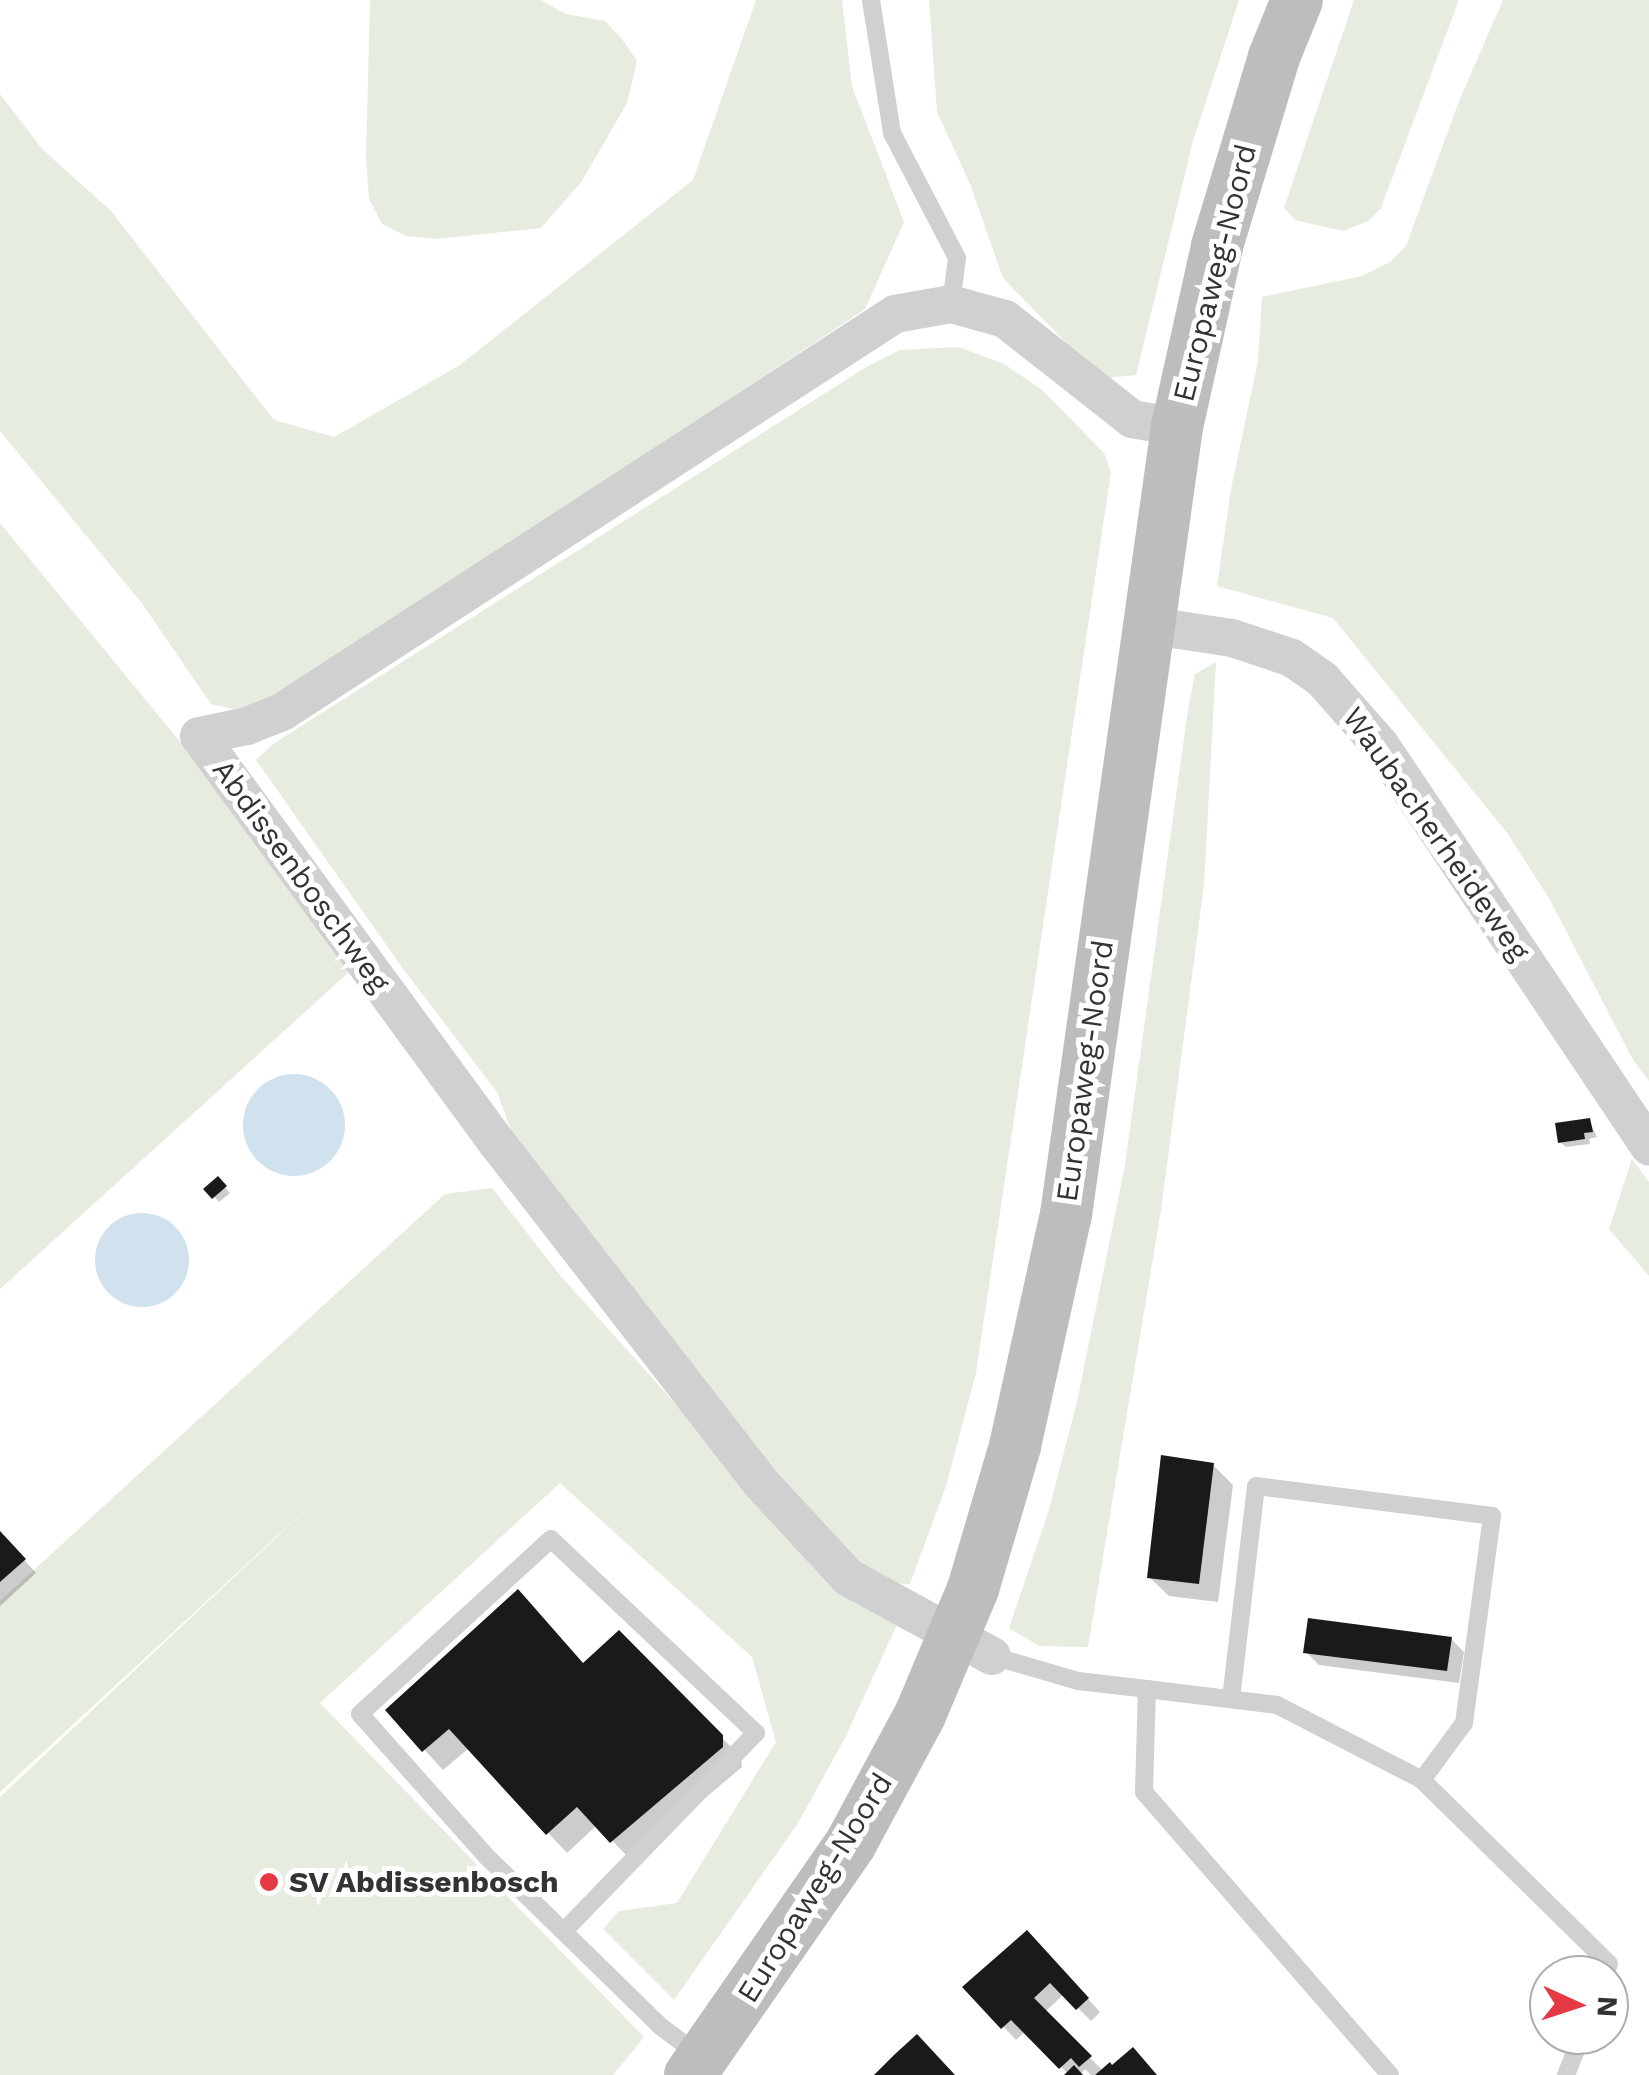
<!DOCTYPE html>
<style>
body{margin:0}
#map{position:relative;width:1649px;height:2075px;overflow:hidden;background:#fff;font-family:"Work Sans",sans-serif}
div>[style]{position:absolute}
.green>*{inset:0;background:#e6ecdf}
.water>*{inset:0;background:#cfe2ee}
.round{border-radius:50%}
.shadow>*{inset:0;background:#0003}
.building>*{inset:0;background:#1a1a1a}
.lane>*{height:18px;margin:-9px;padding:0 9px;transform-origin:9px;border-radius:9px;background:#d0d0d0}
.street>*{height:38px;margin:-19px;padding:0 19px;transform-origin:19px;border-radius:19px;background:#d0d0d0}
.secondary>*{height:52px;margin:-26px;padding:0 26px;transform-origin:26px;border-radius:26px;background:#bdbdbd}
.dots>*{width:28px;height:28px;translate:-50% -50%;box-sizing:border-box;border:5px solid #fff;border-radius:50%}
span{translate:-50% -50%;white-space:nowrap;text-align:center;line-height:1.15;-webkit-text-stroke:10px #fff;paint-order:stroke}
.street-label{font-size:30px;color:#333}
.poi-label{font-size:30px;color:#333;font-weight:700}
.left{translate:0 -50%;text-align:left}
.north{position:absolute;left:1529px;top:1955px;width:100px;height:100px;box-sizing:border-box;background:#fff;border:2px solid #adadad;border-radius:50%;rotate:93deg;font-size:28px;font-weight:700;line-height:40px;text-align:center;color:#333}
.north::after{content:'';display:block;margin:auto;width:35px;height:45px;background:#e63946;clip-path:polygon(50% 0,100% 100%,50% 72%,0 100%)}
</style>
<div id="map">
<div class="green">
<i style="clip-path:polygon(370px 0,540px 0,566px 14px,605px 21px,622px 39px,637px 61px,627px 103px,582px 181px,541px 228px,436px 239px,406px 236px,382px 224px,369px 199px,366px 158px)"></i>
<i style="clip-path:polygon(756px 0,842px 0,852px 86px,904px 222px,865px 309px,267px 706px,233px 709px,211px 704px,141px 602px,0 431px,0 94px,42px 149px,111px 211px,274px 420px,334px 437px,460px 365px,693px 180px)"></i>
<i style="clip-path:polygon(929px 0,1239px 0,1193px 141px,1136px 375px,1108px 378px,1081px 358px,1003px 278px,970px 184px,937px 112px)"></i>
<i style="clip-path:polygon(1354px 0,1459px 0,1381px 208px,1368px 221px,1343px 231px,1295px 220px,1284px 208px)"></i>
<i style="clip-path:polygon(1503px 0,1649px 0,1649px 1081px,1633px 1060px,1550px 900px,1508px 834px,1333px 618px,1217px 586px,1231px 489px,1258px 361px,1262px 297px,1362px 276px,1390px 262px,1406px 246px,1459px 101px)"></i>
<i style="clip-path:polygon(959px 347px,1004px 364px,1041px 389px,1104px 453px,1111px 472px,976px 1373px,946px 1486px,910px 1584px,882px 1583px,833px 1550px,518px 1150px,497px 1092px,404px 970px,256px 760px,273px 744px,868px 366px,900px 350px)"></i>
<i style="clip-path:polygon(0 523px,196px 761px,349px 972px,0 1289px)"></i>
<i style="clip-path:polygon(1216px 662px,1204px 885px,1161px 1210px,1088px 1647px,1039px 1646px,1009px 1628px,1048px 1513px,1077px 1402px,1125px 1165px,1188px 709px,1195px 674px)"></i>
<i style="clip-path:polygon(1632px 1159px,1649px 1182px,1649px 1276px,1609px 1229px)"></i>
<i style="clip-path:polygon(492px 1188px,559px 1274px,705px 1437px,900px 1618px,845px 1738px,798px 1823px,674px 2000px,603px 1929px,619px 1911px,677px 1903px,776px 1742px,752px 1657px,560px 1483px,320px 1703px,644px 2037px,613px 2075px,0 2075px,0 1797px,329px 1488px,0 1792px,0 1601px,445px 1194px)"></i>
</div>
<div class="water">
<i class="round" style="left:243px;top:1074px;width:102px;height:102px"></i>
<i class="round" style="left:95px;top:1213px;width:94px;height:94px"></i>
</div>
<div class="shadow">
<i style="clip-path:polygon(1589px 1120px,1597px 1137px,1589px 1139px,1590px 1144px,1566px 1147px,1560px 1142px)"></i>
<i style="clip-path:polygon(217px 1179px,230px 1193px,219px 1202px,207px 1189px)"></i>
<i style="clip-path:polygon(1213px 1465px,1233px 1485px,1218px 1602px,1169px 1596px,1149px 1577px)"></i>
<i style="clip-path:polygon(0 1533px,36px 1573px,0 1606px)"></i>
<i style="clip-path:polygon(619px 1634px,741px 1757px,742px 1767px,631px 1860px,597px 1825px,567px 1853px,469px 1748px,443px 1770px,388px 1710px,584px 1666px)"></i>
<i style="clip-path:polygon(1451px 1639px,1464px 1652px,1459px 1683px,1319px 1665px,1306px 1652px)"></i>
<i style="clip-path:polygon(1040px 1946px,1100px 2012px,1091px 2021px,1064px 1994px,1045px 2012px,1104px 2072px,1153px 2075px,1091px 2075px,1085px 2069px,1080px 2075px,1069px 2075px,1026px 2031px,1016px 2040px,966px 1987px)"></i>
</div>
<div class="building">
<i style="clip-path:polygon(1590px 1118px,1593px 1132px,1584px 1133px,1585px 1139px,1558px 1143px,1555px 1123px)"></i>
<i style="clip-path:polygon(218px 1176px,227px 1186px,212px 1199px,203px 1189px)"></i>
<i style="clip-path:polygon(1161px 1455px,1214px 1463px,1199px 1584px,1147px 1578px)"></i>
<i style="clip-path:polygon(0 1531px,26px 1559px,0 1582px)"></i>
<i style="clip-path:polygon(518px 1589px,583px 1663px,619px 1630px,723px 1735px,723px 1747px,610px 1843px,577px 1807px,546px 1835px,449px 1729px,422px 1752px,385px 1710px)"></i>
<i style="clip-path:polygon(1308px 1618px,1452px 1637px,1447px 1671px,1303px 1653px)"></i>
<i style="clip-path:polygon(1027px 1930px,1089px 1998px,1076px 2010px,1050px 1983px,1034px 1998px,1092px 2056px,1079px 2067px,1071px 2058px,1059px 2069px,1011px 2020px,1001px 2029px,962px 1987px)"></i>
<i style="clip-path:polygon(917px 2034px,955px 2075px,874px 2075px,894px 2055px)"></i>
<i style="clip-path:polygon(1133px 2047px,1157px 2075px,1095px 2075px,1110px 2062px,1112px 2065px)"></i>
<i style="clip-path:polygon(1074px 2065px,1083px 2075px,1064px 2075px)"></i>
</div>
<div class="lane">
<i style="left:871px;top:0;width:135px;rotate:81deg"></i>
<i style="left:892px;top:133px;width:141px;rotate:62.5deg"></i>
<i style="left:957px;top:258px;width:46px;rotate:97.4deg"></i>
<i style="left:992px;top:1656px;width:90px;rotate:16.2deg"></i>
<i style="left:1078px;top:1681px;width:69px;rotate:6.6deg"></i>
<i style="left:1147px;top:1689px;width:103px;rotate:91.7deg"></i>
<i style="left:1144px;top:1792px;width:375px;rotate:49deg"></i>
<i style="left:1147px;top:1689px;width:131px;rotate:7deg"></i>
<i style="left:1277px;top:1705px;width:163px;rotate:27.3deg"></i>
<i style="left:1422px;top:1780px;width:262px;rotate:44.5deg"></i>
<i style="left:1609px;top:1964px;width:12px;rotate:110deg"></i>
<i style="left:1231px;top:1699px;width:214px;rotate:-83.3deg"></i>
<i style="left:1256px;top:1486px;width:238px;rotate:7.2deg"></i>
<i style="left:1492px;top:1516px;width:209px;rotate:97.7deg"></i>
<i style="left:1464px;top:1723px;width:71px;rotate:126.4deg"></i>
<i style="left:564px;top:1931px;width:276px;rotate:-45.9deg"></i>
<i style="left:756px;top:1733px;width:282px;rotate:-136.6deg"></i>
<i style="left:551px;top:1539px;width:259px;rotate:137.5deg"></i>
<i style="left:360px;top:1714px;width:188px;rotate:48.4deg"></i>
<i style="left:485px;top:1855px;width:245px;rotate:44.3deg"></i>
<i style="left:660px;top:2026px;width:49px;rotate:36.6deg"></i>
<i style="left:1566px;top:2075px;width:43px;rotate:-68.2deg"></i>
</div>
<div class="street">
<i style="left:1146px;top:625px;width:87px;rotate:8.6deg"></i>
<i style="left:1232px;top:638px;width:63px;rotate:18.4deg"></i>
<i style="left:1292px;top:658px;width:38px;rotate:35deg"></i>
<i style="left:1323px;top:680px;width:88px;rotate:48.7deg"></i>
<i style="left:1381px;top:746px;width:482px;rotate:56.2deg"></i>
<i style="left:992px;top:1656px;width:164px;rotate:-151.3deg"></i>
<i style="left:848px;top:1577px;width:128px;rotate:-132.8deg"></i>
<i style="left:761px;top:1483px;width:430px;rotate:-127.8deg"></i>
<i style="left:497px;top:1143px;width:504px;rotate:-126.21deg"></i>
<i style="left:199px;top:736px;width:49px;rotate:-11.8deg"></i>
<i style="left:247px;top:726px;width:38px;rotate:-22deg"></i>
<i style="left:282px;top:712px;width:731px;rotate:-32.99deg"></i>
<i style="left:895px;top:314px;width:57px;rotate:-10.1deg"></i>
<i style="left:951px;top:304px;width:56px;rotate:15.5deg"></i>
<i style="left:1005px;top:319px;width:162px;rotate:38.2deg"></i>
<i style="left:1132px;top:419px;width:46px;rotate:10.1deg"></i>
</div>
<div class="secondary">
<i style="left:690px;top:2075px;width:282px;rotate:-55.2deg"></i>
<i style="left:851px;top:1843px;width:145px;rotate:-61.7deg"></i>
<i style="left:920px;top:1715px;width:137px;rotate:-67.2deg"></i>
<i style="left:973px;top:1589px;width:149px;rotate:-73.6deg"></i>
<i style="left:1015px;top:1446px;width:237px;rotate:-77.6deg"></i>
<i style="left:1066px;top:1215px;width:796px;rotate:-81.98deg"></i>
<i style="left:1177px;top:427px;width:185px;rotate:-77.5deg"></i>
<i style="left:1217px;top:246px;width:197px;rotate:-73.2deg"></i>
<i style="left:1274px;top:57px;width:61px;rotate:-68deg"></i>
</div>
<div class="dots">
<i style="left:269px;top:1882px;background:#e63946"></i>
</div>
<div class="street-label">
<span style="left:1215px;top:273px;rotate:-76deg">Europaweg-Noord</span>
<span style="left:1436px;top:834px;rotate:55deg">Waubacherheideweg</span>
<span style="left:301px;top:876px;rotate:54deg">Abdissenboschweg</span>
<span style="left:1085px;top:1071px;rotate:-82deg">Europaweg-Noord</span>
<span style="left:815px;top:1888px;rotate:-58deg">Europaweg-Noord</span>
</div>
<div class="poi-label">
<span class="left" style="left:289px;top:1882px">SV Abdissenbosch</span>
</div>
<div class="north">N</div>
</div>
